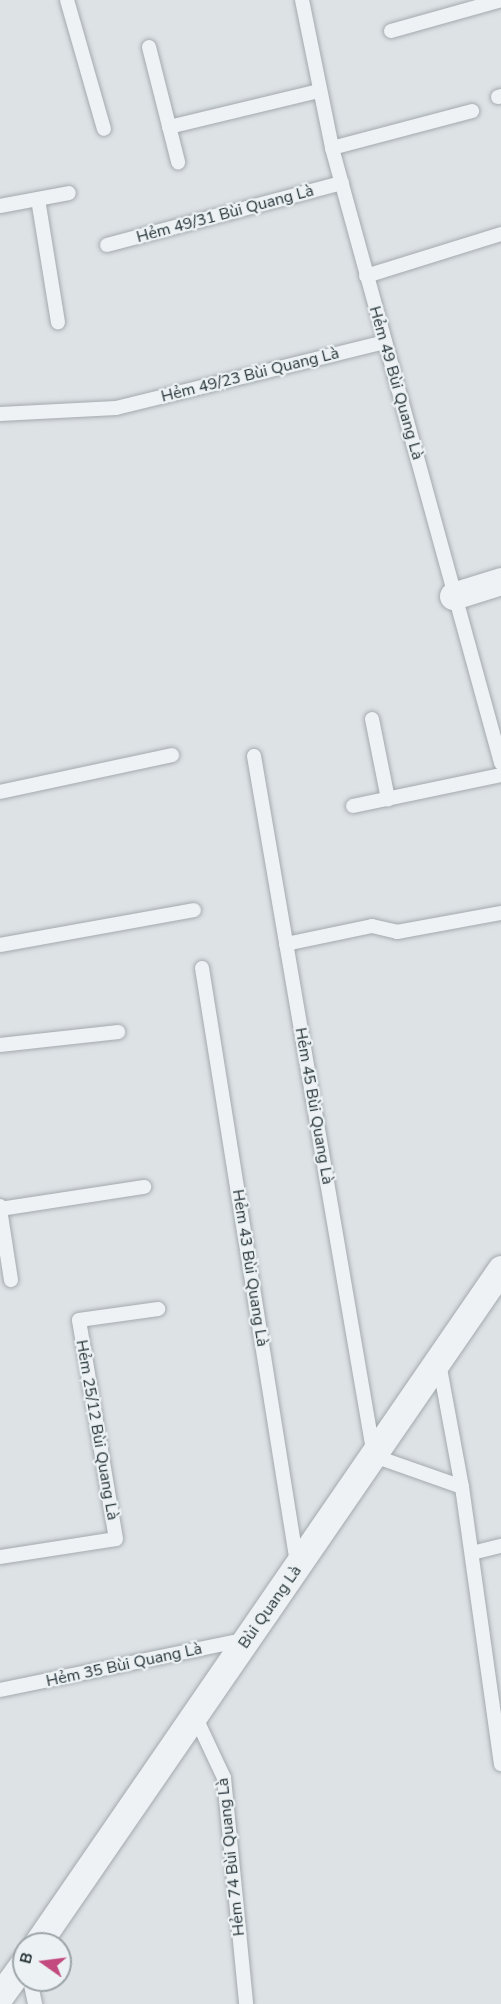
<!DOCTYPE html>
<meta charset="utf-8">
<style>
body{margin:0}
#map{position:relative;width:501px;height:2004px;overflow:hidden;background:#dde2e5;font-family:"Nunito Sans",sans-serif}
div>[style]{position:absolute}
.roads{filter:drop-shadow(0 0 2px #a3aaae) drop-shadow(0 0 2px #a3aaae)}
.lane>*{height:14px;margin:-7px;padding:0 7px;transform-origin:7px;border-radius:7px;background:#eff2f4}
.street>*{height:27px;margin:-13.5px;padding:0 13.5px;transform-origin:13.5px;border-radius:13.5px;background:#eff2f4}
span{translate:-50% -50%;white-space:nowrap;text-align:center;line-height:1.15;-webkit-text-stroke:4.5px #ecf1f3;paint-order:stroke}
.street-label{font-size:16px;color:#27343a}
.north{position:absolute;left:12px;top:1932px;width:60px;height:60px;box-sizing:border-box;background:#ecf1f3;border:2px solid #9da5a9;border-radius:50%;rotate:284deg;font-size:16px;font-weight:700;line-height:24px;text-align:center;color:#27343a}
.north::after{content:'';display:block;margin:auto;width:21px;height:27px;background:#c24a7e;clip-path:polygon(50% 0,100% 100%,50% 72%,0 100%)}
</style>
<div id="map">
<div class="roads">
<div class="lane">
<i style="left:67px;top:0;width:134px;rotate:74deg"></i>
<i style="left:302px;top:0;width:151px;rotate:78.5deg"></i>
<i style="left:332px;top:148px;width:638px;rotate:74.63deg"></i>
<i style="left:391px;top:31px;width:114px;rotate:-15.7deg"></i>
<i style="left:149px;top:47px;width:119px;rotate:75.8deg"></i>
<i style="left:498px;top:97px;width:3px;rotate:-18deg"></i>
<i style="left:169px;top:127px;width:154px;rotate:-13.5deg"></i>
<i style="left:332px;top:148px;width:145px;rotate:-14.8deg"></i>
<i style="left:38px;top:199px;width:125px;rotate:80.8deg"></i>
<i style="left:0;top:206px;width:70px;rotate:-10.7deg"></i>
<i style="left:107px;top:245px;width:243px;rotate:-14.8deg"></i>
<i style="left:366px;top:276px;width:141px;rotate:-17.3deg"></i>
<i style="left:0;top:414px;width:116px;rotate:-3deg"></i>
<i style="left:116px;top:408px;width:277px;rotate:-13.8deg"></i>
<i style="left:372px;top:719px;width:82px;rotate:78.7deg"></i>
<i style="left:254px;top:756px;width:710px;rotate:80.27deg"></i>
<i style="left:374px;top:1456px;width:93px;rotate:19.4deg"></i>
<i style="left:0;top:792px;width:176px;rotate:-12.1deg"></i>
<i style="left:353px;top:806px;width:151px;rotate:-11.8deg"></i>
<i style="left:286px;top:944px;width:88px;rotate:-11.8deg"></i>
<i style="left:372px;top:926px;width:26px;rotate:13deg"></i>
<i style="left:397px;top:932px;width:106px;rotate:-10.4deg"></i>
<i style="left:0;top:945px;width:197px;rotate:-10.2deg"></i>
<i style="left:202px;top:968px;width:603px;rotate:80.93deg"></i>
<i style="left:0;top:1045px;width:119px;rotate:-6.3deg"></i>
<i style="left:0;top:1206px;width:3px;rotate:90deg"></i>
<i style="left:0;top:1209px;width:146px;rotate:-8.7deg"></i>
<i style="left:0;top:1209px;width:72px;rotate:81.2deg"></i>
<i style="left:439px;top:1363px;width:126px;rotate:79.5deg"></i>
<i style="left:462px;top:1487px;width:280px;rotate:82deg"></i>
<i style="left:472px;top:1553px;width:30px;rotate:-14deg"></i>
<i style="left:0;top:1557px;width:117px;rotate:-8.8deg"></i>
<i style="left:116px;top:1539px;width:222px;rotate:-99.6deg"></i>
<i style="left:79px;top:1320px;width:80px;rotate:-7.9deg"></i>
<i style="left:0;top:1690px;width:248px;rotate:-11.6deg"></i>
<i style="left:195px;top:1716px;width:68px;rotate:64.9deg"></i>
<i style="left:224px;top:1778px;width:227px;rotate:84.4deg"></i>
<i style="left:30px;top:1980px;width:25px;rotate:78deg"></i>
</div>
<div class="street">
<i style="left:453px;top:596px;width:50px;rotate:-17.4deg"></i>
<i style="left:37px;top:1944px;width:819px;rotate:-55.5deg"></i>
<i style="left:0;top:1996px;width:41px;rotate:-54deg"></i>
</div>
</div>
<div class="street-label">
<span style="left:225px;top:214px;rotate:-15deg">Hẻm 49/31 Bùi Quang Là</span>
<span style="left:250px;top:375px;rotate:-14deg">Hẻm 49/23 Bùi Quang Là</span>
<span style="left:396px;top:383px;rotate:74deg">Hẻm 49 Bùi Quang Là</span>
<span style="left:314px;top:1106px;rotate:80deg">Hẻm 45 Bùi Quang Là</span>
<span style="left:250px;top:1268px;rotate:81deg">Hẻm 43 Bùi Quang Là</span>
<span style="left:97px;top:1430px;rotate:80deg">Hẻm 25/12 Bùi Quang Là</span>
<span style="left:270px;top:1607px;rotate:-55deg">Bùi Quang Là</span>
<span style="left:124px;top:1665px;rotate:-12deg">Hẻm 35 Bùi Quang Là</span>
<span style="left:231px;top:1857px;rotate:-96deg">Hẻm 74 Bùi Quang Là</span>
</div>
<div class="north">B</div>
</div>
